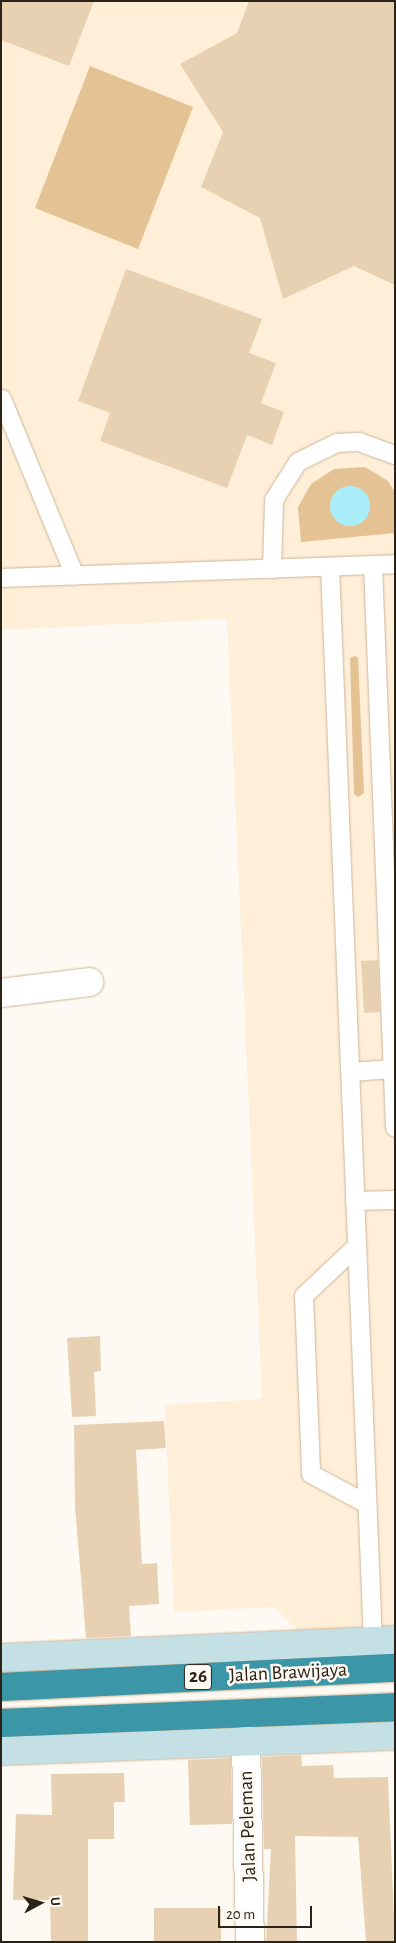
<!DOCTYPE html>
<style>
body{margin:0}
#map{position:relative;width:396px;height:1943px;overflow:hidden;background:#fefaf3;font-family:"Alegreya Sans",sans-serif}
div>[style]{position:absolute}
.built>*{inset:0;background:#ffeed8}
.green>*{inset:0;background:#e4c293}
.water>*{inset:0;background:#aaedfa}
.round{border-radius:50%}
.building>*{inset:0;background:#e7d1b2}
.roads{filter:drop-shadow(0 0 1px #ccb698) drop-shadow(0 0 1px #ccb698)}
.lane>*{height:18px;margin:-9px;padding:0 9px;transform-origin:9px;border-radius:9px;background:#fff}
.street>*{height:28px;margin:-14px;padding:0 14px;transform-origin:14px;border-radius:14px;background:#fff}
.secondary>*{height:28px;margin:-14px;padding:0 14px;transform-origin:14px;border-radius:14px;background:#c4e0e5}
.highway>*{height:28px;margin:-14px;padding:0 14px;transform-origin:14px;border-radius:14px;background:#3b97a7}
span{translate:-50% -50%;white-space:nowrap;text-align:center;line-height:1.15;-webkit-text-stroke:5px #fefaf3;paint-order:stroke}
.shield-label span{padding:1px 4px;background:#fefaf3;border:1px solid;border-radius:4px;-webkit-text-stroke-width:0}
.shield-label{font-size:19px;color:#2c2318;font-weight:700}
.street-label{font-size:20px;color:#2c2318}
.frame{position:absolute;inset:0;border:2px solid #2c2318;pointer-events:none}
.north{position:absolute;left:15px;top:1878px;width:50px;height:50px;-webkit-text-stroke:4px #fefaf3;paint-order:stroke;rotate:84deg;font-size:14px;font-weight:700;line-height:20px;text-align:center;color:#2c2318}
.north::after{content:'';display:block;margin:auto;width:18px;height:22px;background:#2c2318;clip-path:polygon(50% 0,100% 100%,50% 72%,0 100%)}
.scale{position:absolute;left:218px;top:1906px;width:94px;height:22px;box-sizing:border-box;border:2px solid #2c2318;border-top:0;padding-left:6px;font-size:15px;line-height:18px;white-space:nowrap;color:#2c2318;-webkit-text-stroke:4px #fefaf3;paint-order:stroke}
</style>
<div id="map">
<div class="built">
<i style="clip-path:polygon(1px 1px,395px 1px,395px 1636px,309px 1642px,274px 1607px,174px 1612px,165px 1405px,262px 1399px,227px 619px,1px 630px)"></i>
</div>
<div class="green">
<i style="clip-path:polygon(90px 66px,193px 107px,138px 249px,35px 208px)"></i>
<i style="clip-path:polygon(365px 467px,388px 481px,395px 492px,395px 533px,301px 542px,298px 507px,311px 484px,334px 469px)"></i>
<i style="clip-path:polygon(355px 656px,358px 658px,364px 793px,358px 797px,354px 794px,350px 658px)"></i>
</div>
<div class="water">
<i class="round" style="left:330px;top:486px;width:40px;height:40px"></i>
</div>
<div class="building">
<i style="clip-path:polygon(1px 1px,94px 1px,69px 66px,1px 40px)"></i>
<i style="clip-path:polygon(249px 1px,395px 1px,395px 285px,354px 266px,283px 299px,260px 218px,201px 187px,223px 132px,180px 64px,237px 33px)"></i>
<i style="clip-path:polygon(126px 269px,262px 319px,249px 353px,276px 363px,261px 403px,284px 412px,272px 445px,247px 435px,227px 488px,100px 441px,110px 413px,78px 401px)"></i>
<i style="clip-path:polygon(378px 960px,380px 1012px,364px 1013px,361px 961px)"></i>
<i style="clip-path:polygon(100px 1336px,101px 1371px,94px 1372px,96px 1416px,72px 1417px,67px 1338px)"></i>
<i style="clip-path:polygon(164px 1421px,166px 1448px,136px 1450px,142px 1564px,157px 1563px,159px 1604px,129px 1606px,131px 1636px,86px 1638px,75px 1507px,74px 1425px)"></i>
<i style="clip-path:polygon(301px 1755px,302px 1766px,333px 1765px,334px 1778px,388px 1777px,395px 1942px,366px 1942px,358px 1837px,295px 1836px,297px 1942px,266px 1942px,271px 1849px,264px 1849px,262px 1757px)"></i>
<i style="clip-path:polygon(231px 1758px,232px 1824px,190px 1825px,188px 1760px)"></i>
<i style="clip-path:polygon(124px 1773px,125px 1802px,114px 1802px,114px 1839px,88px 1839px,88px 1942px,51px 1942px,50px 1900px,13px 1900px,16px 1814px,52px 1815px,51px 1774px)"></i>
<i style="clip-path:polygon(154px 1908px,221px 1908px,221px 1942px,154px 1942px)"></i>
</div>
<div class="roads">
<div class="lane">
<i style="left:2px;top:399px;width:191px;rotate:67.6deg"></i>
<i style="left:373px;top:565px;width:563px;rotate:87.76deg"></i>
<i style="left:330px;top:567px;width:1076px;rotate:87.71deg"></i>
<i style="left:272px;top:569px;width:69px;rotate:-88.3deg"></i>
<i style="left:274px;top:500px;width:45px;rotate:-57.7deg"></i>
<i style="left:298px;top:462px;width:43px;rotate:-26deg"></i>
<i style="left:337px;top:443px;width:22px;rotate:-3deg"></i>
<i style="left:359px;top:442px;width:38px;rotate:20deg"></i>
<i style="left:1px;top:578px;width:394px;rotate:-2deg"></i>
<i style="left:351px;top:1072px;width:41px;rotate:-4.2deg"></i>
<i style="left:355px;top:1201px;width:40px;rotate:-1.4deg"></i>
<i style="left:357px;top:1246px;width:73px;rotate:136.7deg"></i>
<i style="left:304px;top:1296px;width:178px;rotate:87.7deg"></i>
<i style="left:311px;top:1474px;width:64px;rotate:28.2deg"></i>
</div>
<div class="street">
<i style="left:1px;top:993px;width:89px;rotate:-7.1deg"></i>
<i style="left:246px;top:1740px;width:202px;rotate:88.9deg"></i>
</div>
<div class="secondary">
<i style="left:1px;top:1658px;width:394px;rotate:-2.6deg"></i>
<i style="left:1px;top:1751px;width:394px;rotate:-2.2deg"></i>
</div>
<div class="highway">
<i style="left:1px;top:1687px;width:394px;rotate:-2.8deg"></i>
<i style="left:1px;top:1723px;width:394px;rotate:-2.3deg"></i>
</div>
</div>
<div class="shield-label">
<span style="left:198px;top:1677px">26</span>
</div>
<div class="street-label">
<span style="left:288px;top:1673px;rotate:-3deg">Jalan Brawijaya</span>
<span style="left:248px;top:1826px;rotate:-92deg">Jalan Peleman</span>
</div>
<div class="frame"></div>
<div class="north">U</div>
<div class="scale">20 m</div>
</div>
